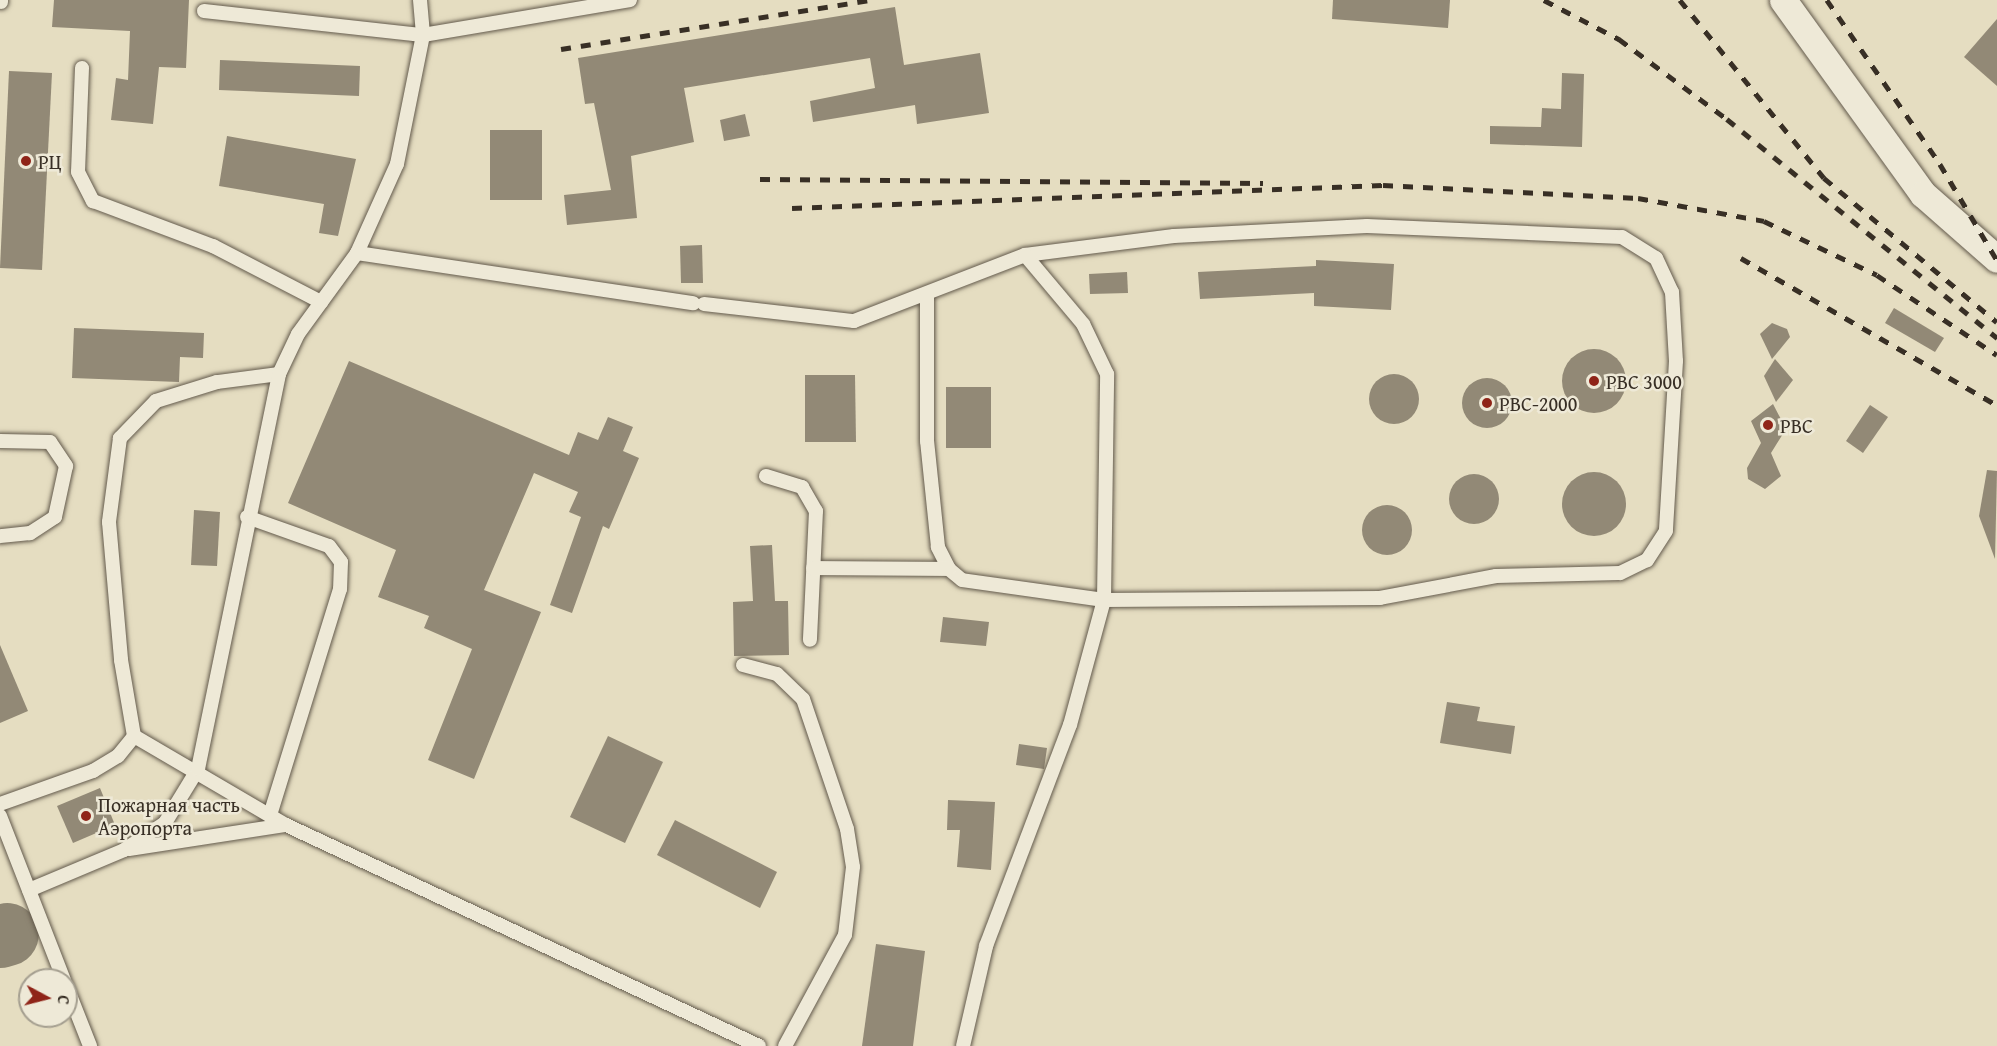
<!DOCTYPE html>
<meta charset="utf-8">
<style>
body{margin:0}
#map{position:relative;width:1997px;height:1046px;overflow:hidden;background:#e5ddc1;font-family:"Gentium Book Plus",serif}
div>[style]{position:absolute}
.taxiway>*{height:63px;margin:-31.5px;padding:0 31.5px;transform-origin:31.5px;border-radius:31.5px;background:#8e8673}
.building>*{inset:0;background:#928976}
.round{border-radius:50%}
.roads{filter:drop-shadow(0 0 2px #635a4c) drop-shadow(0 0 2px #635a4c)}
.lane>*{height:14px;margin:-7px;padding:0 7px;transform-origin:7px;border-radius:7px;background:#eee9d7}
.street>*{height:27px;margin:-13.5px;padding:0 13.5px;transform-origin:13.5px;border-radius:13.5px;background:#eee9d7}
.rail>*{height:4.5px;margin-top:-2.25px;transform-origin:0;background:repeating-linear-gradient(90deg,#382f25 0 10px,transparent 0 20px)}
.dots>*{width:16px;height:16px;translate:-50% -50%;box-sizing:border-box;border:3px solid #eee9d7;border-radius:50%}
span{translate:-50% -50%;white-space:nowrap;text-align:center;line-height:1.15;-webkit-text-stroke:5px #eee9d7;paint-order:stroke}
.poi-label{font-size:20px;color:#382f25}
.left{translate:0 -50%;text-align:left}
.north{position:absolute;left:18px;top:968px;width:60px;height:60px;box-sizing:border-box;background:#eee9d7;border:2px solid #a59f90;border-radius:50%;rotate:97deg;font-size:16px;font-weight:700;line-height:24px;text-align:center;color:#382f25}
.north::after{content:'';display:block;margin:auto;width:21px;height:27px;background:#8f2418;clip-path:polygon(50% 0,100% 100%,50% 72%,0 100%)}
</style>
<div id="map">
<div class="taxiway">
<i style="left:0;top:936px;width:7px;rotate:-16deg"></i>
</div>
<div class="building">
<i style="clip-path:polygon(54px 0,189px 0,186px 68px,159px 67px,153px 124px,111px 120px,116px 78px,128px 80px,130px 31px,52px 27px)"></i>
<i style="clip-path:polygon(1333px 0,1450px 0,1448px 28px,1332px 19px)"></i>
<i style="clip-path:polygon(895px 7px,904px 65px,980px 53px,989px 113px,917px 124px,915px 105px,813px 122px,810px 101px,875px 88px,870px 58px,684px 88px,694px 142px,631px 156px,637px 218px,567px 225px,564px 195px,611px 190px,594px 103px,585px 104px,578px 58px)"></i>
<i style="clip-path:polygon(1997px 19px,1997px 86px,1964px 57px)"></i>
<i style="clip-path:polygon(220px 60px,360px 66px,359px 96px,219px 90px)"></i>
<i style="clip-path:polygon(9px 71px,52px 73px,42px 270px,0 268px)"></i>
<i style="clip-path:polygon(1562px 73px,1584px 74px,1582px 147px,1490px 144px,1490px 126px,1541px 127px,1542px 108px,1561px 109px)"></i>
<i style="clip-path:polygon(745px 114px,750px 136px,724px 141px,720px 120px)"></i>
<i style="clip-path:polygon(490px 130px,542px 130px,542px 200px,490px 200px)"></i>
<i style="clip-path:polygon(227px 136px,356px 159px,338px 236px,319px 233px,324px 204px,219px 186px)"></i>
<i style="clip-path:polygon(702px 245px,703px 283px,681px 283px,680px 246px)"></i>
<i style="clip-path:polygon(1316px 260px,1394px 264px,1391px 310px,1314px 306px,1314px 293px,1200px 299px,1198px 272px,1316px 266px)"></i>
<i style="clip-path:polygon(1127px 272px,1128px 293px,1090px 294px,1089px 274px)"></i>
<i style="clip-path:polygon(1894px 308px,1944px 338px,1935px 352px,1885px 323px)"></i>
<i style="clip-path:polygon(1772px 323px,1787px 329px,1790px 337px,1772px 359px,1760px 334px)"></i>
<i style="clip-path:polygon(74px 328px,204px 333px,203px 358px,180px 357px,179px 382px,72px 378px)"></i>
<i class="round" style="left:1562px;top:349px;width:64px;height:64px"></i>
<i style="clip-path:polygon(1775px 359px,1793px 380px,1776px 402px,1764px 376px)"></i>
<i style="clip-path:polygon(349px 361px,569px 455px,578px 432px,598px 440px,608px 417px,633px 427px,623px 451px,639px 458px,609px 529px,603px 526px,572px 613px,550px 605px,581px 517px,569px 512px,578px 492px,534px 473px,484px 590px,541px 612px,474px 779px,428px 760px,472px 649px,424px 628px,429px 616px,378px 597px,396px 550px,288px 503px)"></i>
<i class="round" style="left:1369px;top:374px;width:50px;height:50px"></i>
<i style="clip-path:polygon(805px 375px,855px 375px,856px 442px,805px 442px)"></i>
<i class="round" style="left:1462px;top:378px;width:50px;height:50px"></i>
<i style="clip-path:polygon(946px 387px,991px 387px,991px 448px,946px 448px)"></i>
<i style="clip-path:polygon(1773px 404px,1786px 429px,1771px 453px,1781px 476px,1765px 489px,1748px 479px,1747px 468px,1761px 443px,1751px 421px)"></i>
<i style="clip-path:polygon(1870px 405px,1888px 417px,1863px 453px,1846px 441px)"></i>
<i style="clip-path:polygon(1987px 470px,1997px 471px,1995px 559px,1979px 516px)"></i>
<i class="round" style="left:1562px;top:472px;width:64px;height:64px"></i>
<i class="round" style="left:1449px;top:474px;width:50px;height:50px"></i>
<i class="round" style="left:1362px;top:505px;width:50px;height:50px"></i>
<i style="clip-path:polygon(194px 510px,220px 512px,217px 566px,191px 565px)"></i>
<i style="clip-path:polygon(772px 545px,775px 601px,788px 601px,789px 655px,734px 656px,733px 602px,753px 601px,750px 546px)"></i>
<i style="clip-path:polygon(943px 617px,989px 622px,986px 646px,940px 642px)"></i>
<i style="clip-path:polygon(0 645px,28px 711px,0 723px)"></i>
<i style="clip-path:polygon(1447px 702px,1480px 707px,1477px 721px,1515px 726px,1511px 754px,1440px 743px)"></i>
<i style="clip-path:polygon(608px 736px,663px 762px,625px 843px,570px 817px)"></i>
<i style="clip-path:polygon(1019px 744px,1047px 748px,1044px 769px,1016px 765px)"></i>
<i style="clip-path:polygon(100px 788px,115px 825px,73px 843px,57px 806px)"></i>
<i style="clip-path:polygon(948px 800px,995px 802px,991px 870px,957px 867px,960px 830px,947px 830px)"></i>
<i style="clip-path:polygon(675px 820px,777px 872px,760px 908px,657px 855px)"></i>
<i style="clip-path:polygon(876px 944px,925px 951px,913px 1046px,862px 1046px)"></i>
</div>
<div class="roads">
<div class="lane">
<i style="left:420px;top:0;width:35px;rotate:85deg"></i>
<i style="left:423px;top:35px;width:132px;rotate:101.4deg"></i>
<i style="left:397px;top:164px;width:98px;rotate:114.2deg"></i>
<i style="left:357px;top:253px;width:100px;rotate:126.1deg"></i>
<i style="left:298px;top:334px;width:44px;rotate:115.4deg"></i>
<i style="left:279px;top:374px;width:63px;rotate:172.6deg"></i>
<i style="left:217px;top:382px;width:64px;rotate:162.7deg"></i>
<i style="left:156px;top:401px;width:52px;rotate:134.2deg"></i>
<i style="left:120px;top:438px;width:85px;rotate:97.5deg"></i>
<i style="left:109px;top:522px;width:139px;rotate:85deg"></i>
<i style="left:121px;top:660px;width:77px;rotate:80.3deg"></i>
<i style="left:134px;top:736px;width:176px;rotate:30.4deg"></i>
<i style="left:286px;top:825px;width:522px;rotate:25.04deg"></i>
<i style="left:1px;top:2px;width:2px;rotate:-90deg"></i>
<i style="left:204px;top:11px;width:220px;rotate:6.3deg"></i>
<i style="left:423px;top:35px;width:210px;rotate:-9.6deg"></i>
<i style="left:82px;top:68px;width:104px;rotate:92.2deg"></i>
<i style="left:78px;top:172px;width:33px;rotate:63deg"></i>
<i style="left:93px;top:201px;width:128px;rotate:20.6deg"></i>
<i style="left:213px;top:246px;width:122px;rotate:27.4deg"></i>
<i style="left:357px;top:253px;width:340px;rotate:8.5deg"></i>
<i style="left:704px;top:304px;width:151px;rotate:6.5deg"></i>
<i style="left:854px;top:321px;width:183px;rotate:-21.1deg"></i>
<i style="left:1025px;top:255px;width:150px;rotate:-7.3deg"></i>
<i style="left:1174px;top:236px;width:193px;rotate:-3deg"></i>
<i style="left:1367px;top:226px;width:255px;rotate:2.5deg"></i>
<i style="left:1622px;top:237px;width:40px;rotate:32deg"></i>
<i style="left:1656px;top:258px;width:38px;rotate:65deg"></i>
<i style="left:1672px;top:292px;width:69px;rotate:86.7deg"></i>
<i style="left:1676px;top:361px;width:170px;rotate:93.4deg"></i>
<i style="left:1666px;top:531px;width:35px;rotate:123deg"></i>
<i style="left:1647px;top:560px;width:30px;rotate:154deg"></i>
<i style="left:1620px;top:573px;width:124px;rotate:178.6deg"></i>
<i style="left:1496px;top:576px;width:118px;rotate:169.3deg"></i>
<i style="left:1380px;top:598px;width:276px;rotate:179.6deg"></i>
<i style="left:1104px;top:600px;width:143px;rotate:-172deg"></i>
<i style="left:962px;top:580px;width:17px;rotate:-140deg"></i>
<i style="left:949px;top:569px;width:25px;rotate:-117deg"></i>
<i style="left:938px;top:547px;width:107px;rotate:-95.9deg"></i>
<i style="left:927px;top:441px;width:146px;rotate:-90deg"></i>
<i style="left:0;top:441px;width:50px;rotate:1.1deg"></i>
<i style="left:50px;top:442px;width:29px;rotate:56deg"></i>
<i style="left:66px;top:466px;width:52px;rotate:102.2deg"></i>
<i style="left:55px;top:517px;width:30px;rotate:147deg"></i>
<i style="left:30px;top:533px;width:30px;rotate:174deg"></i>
<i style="left:766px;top:476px;width:38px;rotate:17deg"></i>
<i style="left:802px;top:487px;width:28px;rotate:60deg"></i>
<i style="left:816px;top:511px;width:129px;rotate:92.7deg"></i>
<i style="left:247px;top:517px;width:87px;rotate:19.5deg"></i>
<i style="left:329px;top:546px;width:20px;rotate:53deg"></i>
<i style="left:341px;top:562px;width:27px;rotate:92deg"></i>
<i style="left:340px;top:589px;width:237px;rotate:107.2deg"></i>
<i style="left:813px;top:568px;width:136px;rotate:0.4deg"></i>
<i style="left:743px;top:665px;width:35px;rotate:15deg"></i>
<i style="left:777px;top:674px;width:36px;rotate:44deg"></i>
<i style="left:803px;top:699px;width:137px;rotate:71.3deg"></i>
<i style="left:847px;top:829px;width:38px;rotate:81deg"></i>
<i style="left:853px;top:867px;width:68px;rotate:96.7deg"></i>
<i style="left:845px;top:935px;width:126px;rotate:118.4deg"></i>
<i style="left:0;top:804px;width:99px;rotate:-19.5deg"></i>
<i style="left:93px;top:771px;width:29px;rotate:-31deg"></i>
<i style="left:118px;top:756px;width:26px;rotate:-51deg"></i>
<i style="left:0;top:816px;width:176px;rotate:68.7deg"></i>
<i style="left:129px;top:849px;width:159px;rotate:-8.7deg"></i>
<i style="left:29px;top:890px;width:103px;rotate:-22.8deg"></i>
<i style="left:124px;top:850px;width:49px;rotate:-33.4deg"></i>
<i style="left:165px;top:823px;width:63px;rotate:-58.6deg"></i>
<i style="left:198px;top:769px;width:403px;rotate:-78.4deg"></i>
<i style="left:66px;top:985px;width:66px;rotate:68.5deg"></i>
<i style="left:963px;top:1046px;width:103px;rotate:-77deg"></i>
<i style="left:986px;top:946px;width:236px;rotate:-69.2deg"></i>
<i style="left:1070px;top:725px;width:130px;rotate:-74.8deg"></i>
<i style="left:1104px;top:600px;width:226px;rotate:-89.2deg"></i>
<i style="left:1107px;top:374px;width:55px;rotate:-115.6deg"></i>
<i style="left:1083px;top:324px;width:90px;rotate:-130deg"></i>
</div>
<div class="street">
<i style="left:1783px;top:0;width:239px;rotate:54.2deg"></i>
<i style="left:1923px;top:194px;width:98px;rotate:41.3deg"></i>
</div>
</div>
<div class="rail">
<i style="left:1544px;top:0;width:85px;rotate:27.5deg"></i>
<i style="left:1619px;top:39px;width:134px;rotate:36.5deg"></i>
<i style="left:1727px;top:119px;width:348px;rotate:39deg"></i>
<i style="left:1680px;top:0;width:229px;rotate:51deg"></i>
<i style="left:1824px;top:178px;width:225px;rotate:39.8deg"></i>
<i style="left:1827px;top:0;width:199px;rotate:55.4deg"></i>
<i style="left:1940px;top:164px;width:112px;rotate:59.3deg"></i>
<i style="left:561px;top:49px;width:314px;rotate:-9deg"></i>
<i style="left:760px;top:179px;width:503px;rotate:0.46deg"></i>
<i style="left:792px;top:208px;width:591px;rotate:-2.23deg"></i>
<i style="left:1383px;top:185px;width:255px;rotate:2.9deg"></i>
<i style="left:1638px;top:198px;width:128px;rotate:10.3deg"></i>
<i style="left:1764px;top:221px;width:125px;rotate:25.5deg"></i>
<i style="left:1877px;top:275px;width:144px;rotate:33.7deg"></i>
<i style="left:1741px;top:258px;width:295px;rotate:29.9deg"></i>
</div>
<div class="dots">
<i style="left:26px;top:161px;background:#8f2418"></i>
<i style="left:1594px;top:381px;background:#8f2418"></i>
<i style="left:1487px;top:403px;background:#8f2418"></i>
<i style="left:1768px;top:425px;background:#8f2418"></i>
<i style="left:86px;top:816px;background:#8f2418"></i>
</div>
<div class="poi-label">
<span class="left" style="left:38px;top:161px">РЦ</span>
<span class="left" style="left:1606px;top:381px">РВС 3000</span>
<span class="left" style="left:1499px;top:403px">РВС-2000</span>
<span class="left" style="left:1780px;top:425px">РВС</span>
<span class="left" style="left:98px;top:816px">Пожарная часть<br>Аэропорта</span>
</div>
<div class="north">С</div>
</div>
